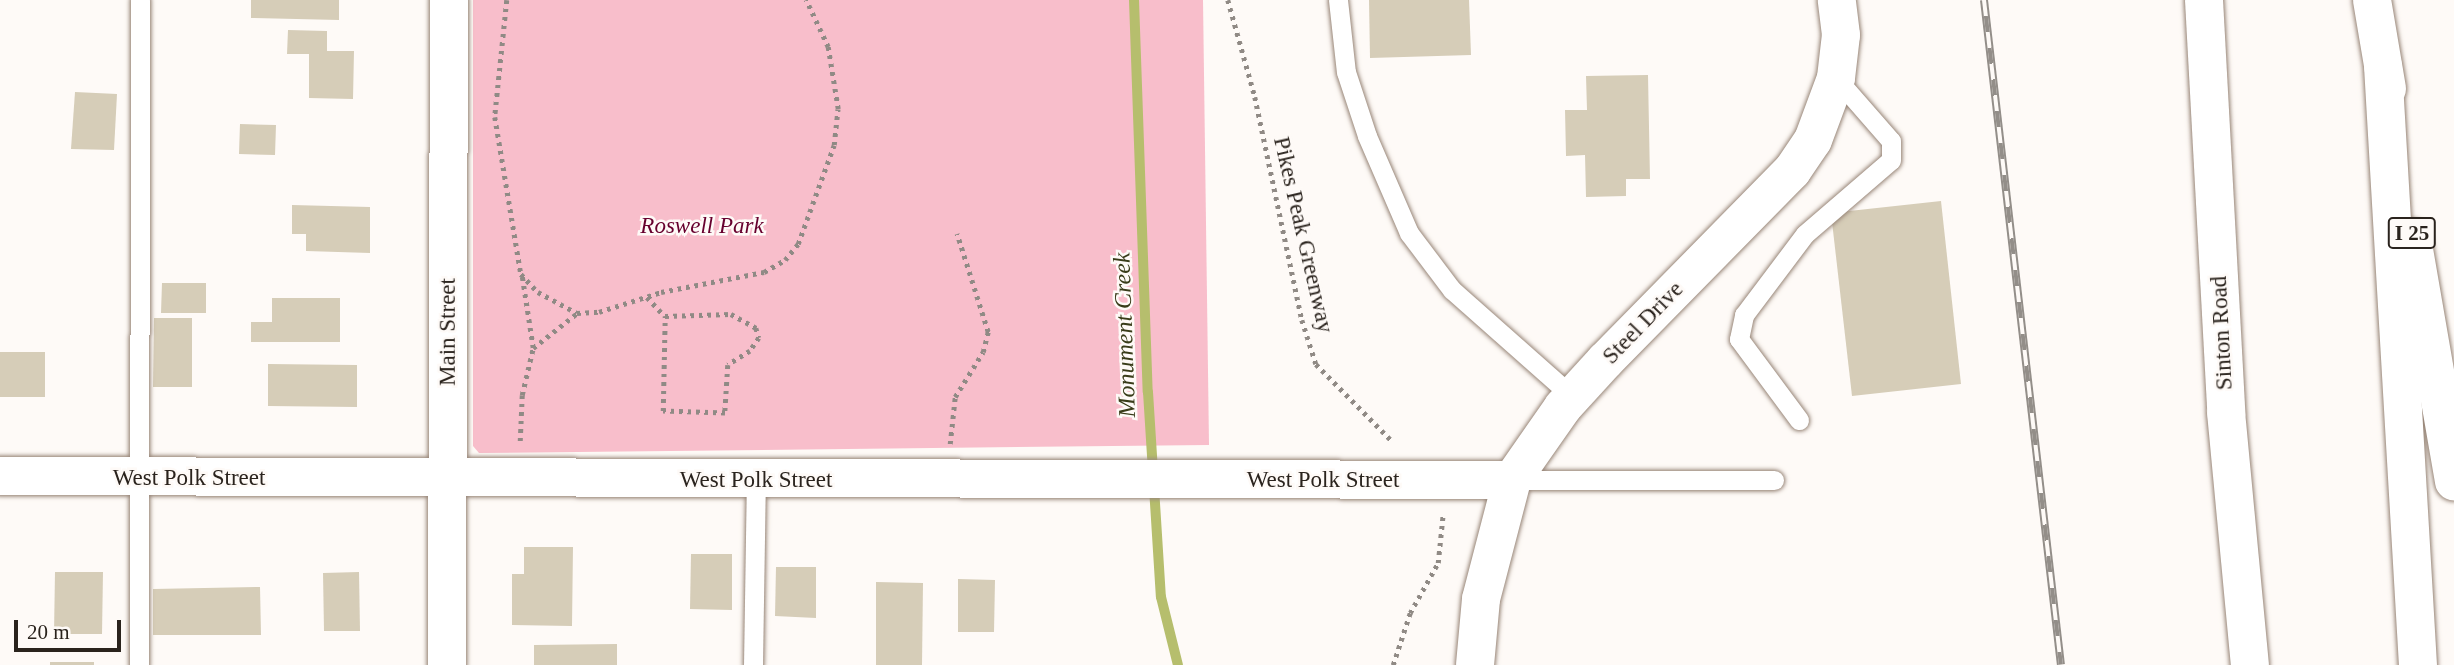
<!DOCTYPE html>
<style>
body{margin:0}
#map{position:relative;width:2454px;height:665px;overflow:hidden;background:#fefaf7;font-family:"Times New Roman",serif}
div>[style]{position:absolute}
.green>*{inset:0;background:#f8becb}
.stream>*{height:10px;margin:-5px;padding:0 5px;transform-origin:5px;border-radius:5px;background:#b6be6d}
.building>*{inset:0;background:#d6cdb8}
.path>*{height:4.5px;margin-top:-2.25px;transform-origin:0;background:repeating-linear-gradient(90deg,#908a85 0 3.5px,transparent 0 8.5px)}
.roads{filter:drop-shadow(0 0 2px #988678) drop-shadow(0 0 2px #988678)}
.lane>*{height:19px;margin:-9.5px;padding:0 9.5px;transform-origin:9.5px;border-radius:9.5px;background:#fff}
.street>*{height:38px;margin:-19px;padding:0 19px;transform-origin:19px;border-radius:19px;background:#fff}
.highway>*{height:38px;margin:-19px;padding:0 19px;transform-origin:19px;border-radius:19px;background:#fff}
.rail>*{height:8px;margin-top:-4px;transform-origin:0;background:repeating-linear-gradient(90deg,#fefaf7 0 16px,#938e89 0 32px);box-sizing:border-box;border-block:2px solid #938e89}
span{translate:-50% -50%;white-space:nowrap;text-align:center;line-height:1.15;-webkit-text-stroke:5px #fefaf7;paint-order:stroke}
.shield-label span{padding:2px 5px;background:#fefaf7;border:2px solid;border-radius:5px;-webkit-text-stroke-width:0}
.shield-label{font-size:21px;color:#2a231d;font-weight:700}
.park-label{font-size:23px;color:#67002e;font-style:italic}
.street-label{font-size:23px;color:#2a231d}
.water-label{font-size:24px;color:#393c19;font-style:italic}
.scale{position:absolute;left:14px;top:620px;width:107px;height:32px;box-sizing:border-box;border:4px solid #2a231d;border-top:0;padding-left:9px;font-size:21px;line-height:24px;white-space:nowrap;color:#2a231d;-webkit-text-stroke:5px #fefaf7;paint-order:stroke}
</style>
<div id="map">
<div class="green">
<i style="clip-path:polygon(473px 0,1203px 0,1209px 445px,479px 453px,473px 446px)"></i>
</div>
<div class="stream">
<i style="left:1134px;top:0;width:392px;rotate:88deg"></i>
<i style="left:1148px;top:392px;width:205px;rotate:86.4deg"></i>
<i style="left:1161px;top:597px;width:70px;rotate:76deg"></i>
</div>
<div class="building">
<i style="clip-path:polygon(251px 0,339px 0,339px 20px,251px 18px)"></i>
<i style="clip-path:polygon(1369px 0,1469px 0,1471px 55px,1370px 58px)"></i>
<i style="clip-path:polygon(288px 30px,327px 31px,327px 51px,354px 51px,353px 99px,309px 98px,309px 54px,287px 54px)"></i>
<i style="clip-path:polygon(1648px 75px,1650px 179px,1626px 179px,1626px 196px,1586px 197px,1585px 155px,1566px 156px,1565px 110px,1587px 110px,1586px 76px)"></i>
<i style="clip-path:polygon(75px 92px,117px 94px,114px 150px,71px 149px)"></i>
<i style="clip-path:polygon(240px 124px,276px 125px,275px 155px,239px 154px)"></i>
<i style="clip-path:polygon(1941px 201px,1961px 384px,1852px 396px,1831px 213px)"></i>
<i style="clip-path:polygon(292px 205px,370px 207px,370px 253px,306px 251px,306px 234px,292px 234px)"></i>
<i style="clip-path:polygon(162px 283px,206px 283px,206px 313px,161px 313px)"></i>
<i style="clip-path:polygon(272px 298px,340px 298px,340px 342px,251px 342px,251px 322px,272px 322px)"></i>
<i style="clip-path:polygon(154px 318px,192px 318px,192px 387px,153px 387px)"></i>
<i style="clip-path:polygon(0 352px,45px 352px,45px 397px,0 397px)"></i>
<i style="clip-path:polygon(268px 364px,357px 365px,357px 407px,268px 406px)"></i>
<i style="clip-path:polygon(524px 547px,573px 547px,572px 626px,512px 625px,512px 574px,524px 574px)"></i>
<i style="clip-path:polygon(691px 554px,732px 554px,732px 610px,690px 609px)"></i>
<i style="clip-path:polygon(776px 567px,816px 567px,816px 618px,775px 616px)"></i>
<i style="clip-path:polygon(55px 572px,103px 572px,102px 634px,54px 634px)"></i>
<i style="clip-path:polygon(359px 572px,360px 631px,324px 631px,323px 573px)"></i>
<i style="clip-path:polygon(958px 579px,995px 580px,994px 632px,958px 632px)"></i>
<i style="clip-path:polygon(876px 582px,923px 583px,922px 665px,876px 665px)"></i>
<i style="clip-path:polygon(260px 587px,261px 635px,153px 635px,153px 589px)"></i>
<i style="clip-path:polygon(617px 644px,617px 665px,534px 665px,534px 645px)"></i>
<i style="clip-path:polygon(50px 662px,94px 662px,94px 665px,50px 665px)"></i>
</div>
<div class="path">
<i style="left:507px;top:0;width:118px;rotate:95.9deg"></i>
<i style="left:495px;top:117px;width:159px;rotate:80.6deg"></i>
<i style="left:521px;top:274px;width:25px;rotate:47deg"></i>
<i style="left:538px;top:292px;width:44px;rotate:28.3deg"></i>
<i style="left:577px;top:313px;width:22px;rotate:-3deg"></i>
<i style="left:599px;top:312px;width:65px;rotate:-17.9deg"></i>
<i style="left:661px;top:292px;width:105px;rotate:-11deg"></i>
<i style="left:764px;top:272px;width:24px;rotate:-30deg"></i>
<i style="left:785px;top:260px;width:21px;rotate:-51deg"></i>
<i style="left:798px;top:244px;width:105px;rotate:-70deg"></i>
<i style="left:834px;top:145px;width:36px;rotate:-84deg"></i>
<i style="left:838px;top:109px;width:63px;rotate:-99.2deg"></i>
<i style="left:828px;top:47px;width:52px;rotate:-115.1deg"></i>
<i style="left:1228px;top:0;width:101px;rotate:74.4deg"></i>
<i style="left:1255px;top:97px;width:228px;rotate:78.1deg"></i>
<i style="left:1302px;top:320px;width:46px;rotate:72.3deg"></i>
<i style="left:1316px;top:364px;width:107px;rotate:45.4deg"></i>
<i style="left:647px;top:297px;width:26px;rotate:47deg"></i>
<i style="left:731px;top:314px;width:29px;rotate:29deg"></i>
<i style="left:756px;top:328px;width:10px;rotate:73deg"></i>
<i style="left:759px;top:338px;width:16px;rotate:125deg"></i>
<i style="left:750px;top:351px;width:26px;rotate:148deg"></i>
<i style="left:728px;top:365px;width:48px;rotate:93.6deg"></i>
<i style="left:725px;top:413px;width:62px;rotate:-178.2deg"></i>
<i style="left:663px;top:411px;width:95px;rotate:-88.8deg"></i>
<i style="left:665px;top:316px;width:66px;rotate:-1.7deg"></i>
<i style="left:533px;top:348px;width:55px;rotate:-38.3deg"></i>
<i style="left:520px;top:441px;width:46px;rotate:-87.5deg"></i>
<i style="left:522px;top:395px;width:48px;rotate:-76.8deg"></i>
<i style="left:533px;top:348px;width:73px;rotate:-98.7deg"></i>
<i style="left:950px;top:444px;width:47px;rotate:-83.9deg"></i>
<i style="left:955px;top:397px;width:53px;rotate:-58.1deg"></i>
<i style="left:983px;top:352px;width:21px;rotate:-76deg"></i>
<i style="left:988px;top:332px;width:103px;rotate:-107.6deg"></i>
<i style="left:1393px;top:665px;width:55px;rotate:-71.9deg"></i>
<i style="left:1410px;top:613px;width:57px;rotate:-60.8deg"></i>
<i style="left:1438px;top:563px;width:49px;rotate:-84.2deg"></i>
</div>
<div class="roads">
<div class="lane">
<i style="left:1338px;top:0;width:72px;rotate:83.7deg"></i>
<i style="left:1346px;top:72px;width:67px;rotate:71.8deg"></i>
<i style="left:1367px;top:136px;width:106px;rotate:66.6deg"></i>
<i style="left:1409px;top:233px;width:71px;rotate:53deg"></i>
<i style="left:1452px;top:290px;width:162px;rotate:41.5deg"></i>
<i style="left:1799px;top:420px;width:101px;rotate:-126.5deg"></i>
<i style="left:1739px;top:339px;width:25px;rotate:-78deg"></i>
<i style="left:1744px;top:315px;width:101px;rotate:-53deg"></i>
<i style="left:1805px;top:234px;width:113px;rotate:-40.7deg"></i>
<i style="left:1891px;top:160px;width:19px;rotate:-90deg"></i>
<i style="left:1891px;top:141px;width:84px;rotate:-131.1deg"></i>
<i style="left:1512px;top:480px;width:262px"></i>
<i style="left:139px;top:665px;width:665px;rotate:-89.91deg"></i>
<i style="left:753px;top:665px;width:185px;rotate:-89.1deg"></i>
</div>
<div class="street">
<i style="left:2204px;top:0;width:413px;rotate:86.9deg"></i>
<i style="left:2226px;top:412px;width:254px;rotate:84.6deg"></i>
<i style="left:0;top:476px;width:1512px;rotate:0.15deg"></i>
<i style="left:447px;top:665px;width:665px;rotate:-89.83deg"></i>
<i style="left:1475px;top:665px;width:66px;rotate:-84.8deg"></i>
<i style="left:1481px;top:599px;width:123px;rotate:-75.4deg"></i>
<i style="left:1512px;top:480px;width:89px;rotate:-55.1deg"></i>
<i style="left:1563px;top:407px;width:62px;rotate:-47.6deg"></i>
<i style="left:1605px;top:361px;width:267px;rotate:-45.5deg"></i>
<i style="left:1792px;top:171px;width:37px;rotate:-56deg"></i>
<i style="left:1813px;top:140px;width:66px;rotate:-69.6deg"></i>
<i style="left:1836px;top:78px;width:43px;rotate:-83.4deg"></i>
<i style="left:1841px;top:35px;width:35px;rotate:-97deg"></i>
</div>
<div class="highway">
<i style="left:2372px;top:0;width:90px;rotate:80.4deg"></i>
<i style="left:2383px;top:66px;width:600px;rotate:86.66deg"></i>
<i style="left:2412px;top:238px;width:247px;rotate:80.2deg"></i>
</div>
</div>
<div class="rail">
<i style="left:1984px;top:0;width:669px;rotate:83.4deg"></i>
</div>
<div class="shield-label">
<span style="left:2412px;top:233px">I 25</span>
</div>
<div class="park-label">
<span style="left:702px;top:226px">Roswell Park</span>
</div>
<div class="street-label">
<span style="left:1303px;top:235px;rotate:77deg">Pikes Peak Greenway</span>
<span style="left:1643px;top:323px;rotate:-46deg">Steel Drive</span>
<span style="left:448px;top:332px;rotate:-90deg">Main Street</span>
<span style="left:2222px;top:333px;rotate:-93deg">Sinton Road</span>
<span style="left:189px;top:478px">West Polk Street</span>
<span style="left:756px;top:480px">West Polk Street</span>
<span style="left:1323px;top:480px">West Polk Street</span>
</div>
<div class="water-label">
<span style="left:1125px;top:335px;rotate:-92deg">Monument Creek</span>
</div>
<div class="scale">20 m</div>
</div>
